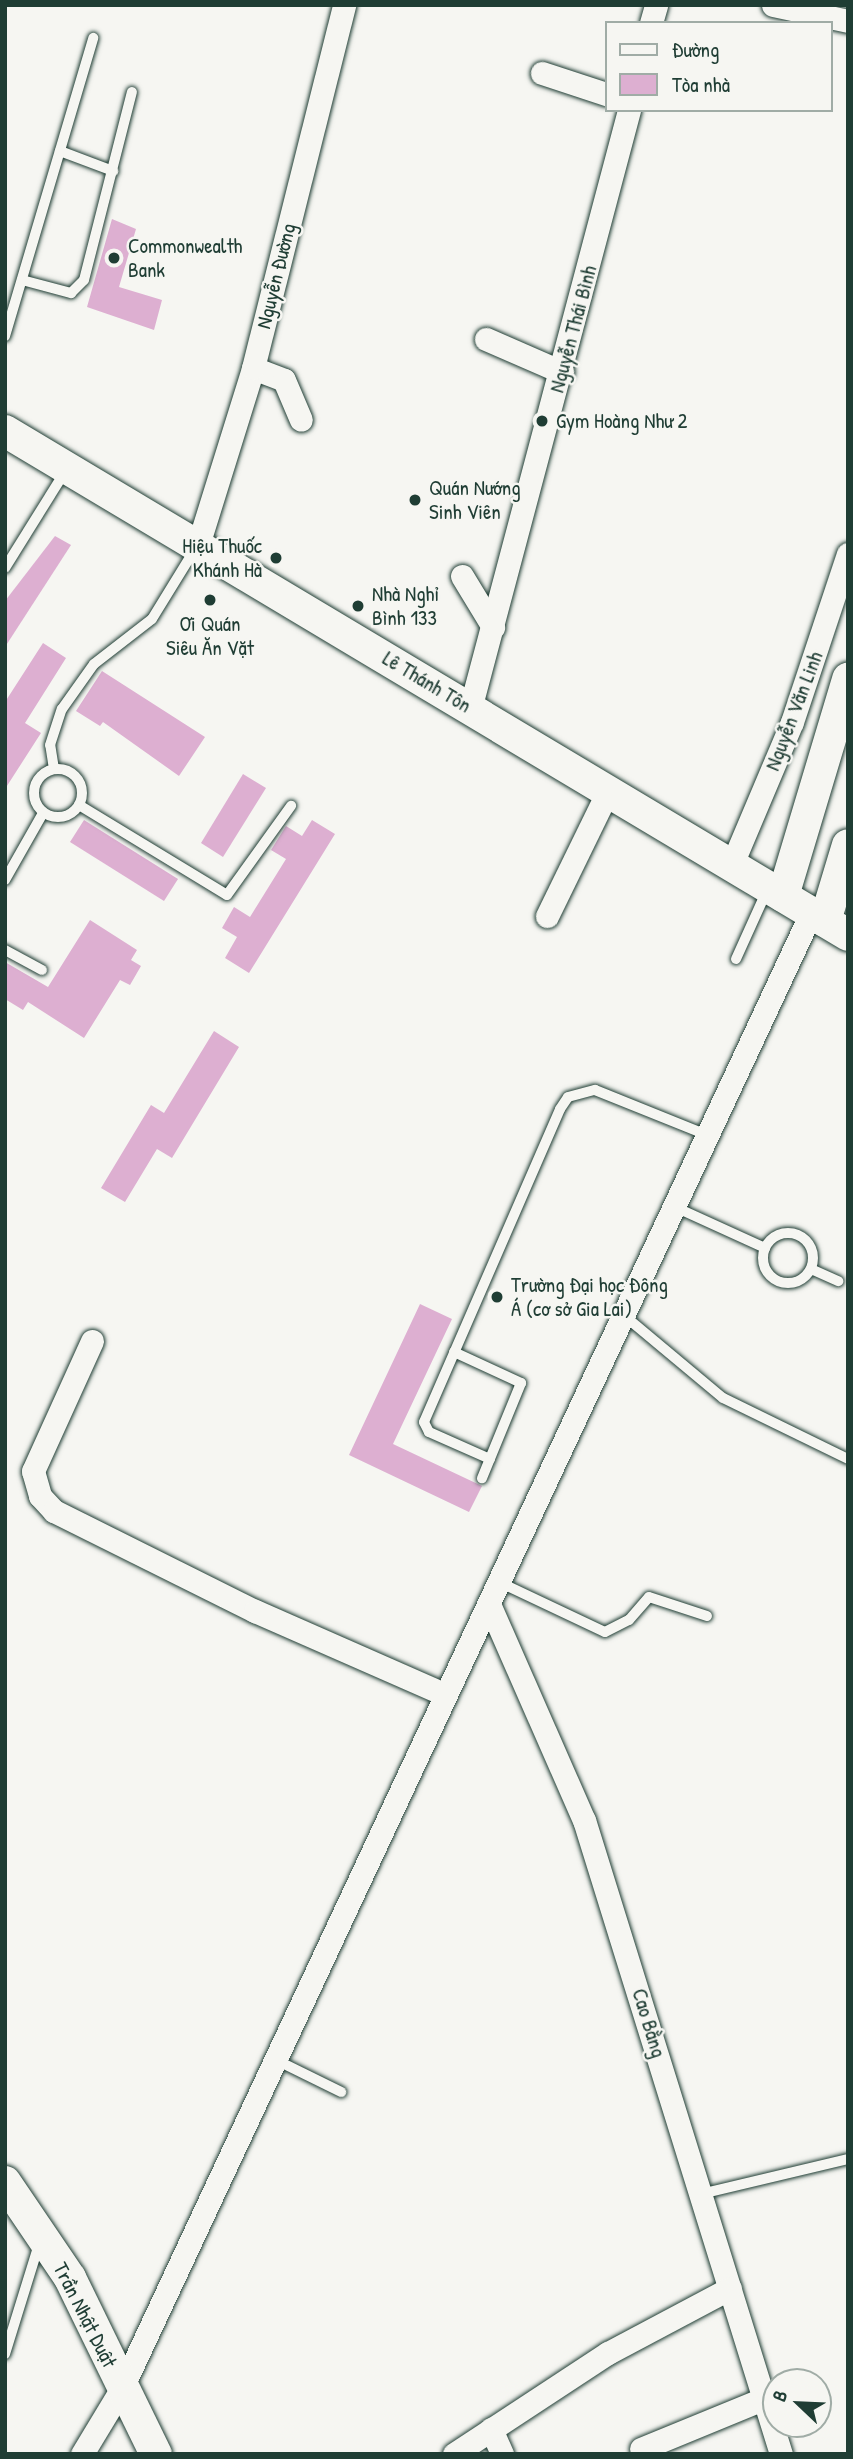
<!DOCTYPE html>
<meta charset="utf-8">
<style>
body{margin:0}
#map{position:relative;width:853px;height:2459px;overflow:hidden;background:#f6f6f2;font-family:"Patrick Hand",sans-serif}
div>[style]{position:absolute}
.building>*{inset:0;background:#ddafd1}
.roads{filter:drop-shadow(0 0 2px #1f3d34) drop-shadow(0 0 2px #1f3d34)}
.lane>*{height:10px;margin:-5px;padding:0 5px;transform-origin:5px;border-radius:5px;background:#f6f6f2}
.lane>.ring{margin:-5px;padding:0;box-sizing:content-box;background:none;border:10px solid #f6f6f2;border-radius:50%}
.street>*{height:23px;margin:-11.5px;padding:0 11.5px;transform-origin:11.5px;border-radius:11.5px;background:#f6f6f2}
.secondary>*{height:32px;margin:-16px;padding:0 16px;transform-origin:16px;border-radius:16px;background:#f6f6f2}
.dots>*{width:19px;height:19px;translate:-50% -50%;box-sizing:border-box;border:4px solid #f6f6f2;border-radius:50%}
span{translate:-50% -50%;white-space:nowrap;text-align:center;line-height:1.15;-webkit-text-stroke:5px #f6f6f2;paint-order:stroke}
.poi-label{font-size:21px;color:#1f3d34}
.left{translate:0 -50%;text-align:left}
.right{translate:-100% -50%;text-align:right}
.street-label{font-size:21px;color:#1f3d34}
.frame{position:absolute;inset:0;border:7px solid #1f3d34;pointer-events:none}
.legend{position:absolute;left:605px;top:21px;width:228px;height:91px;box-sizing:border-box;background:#f6f6f2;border:2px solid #a0aca6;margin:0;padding:9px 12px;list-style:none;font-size:21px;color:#1f3d34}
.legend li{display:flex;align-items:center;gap:14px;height:35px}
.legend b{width:35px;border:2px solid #a0aca6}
.north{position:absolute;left:762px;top:2368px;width:70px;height:70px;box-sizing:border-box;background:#f6f6f2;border:2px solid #a0aca6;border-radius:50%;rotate:293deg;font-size:19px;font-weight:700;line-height:28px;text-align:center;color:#1f3d34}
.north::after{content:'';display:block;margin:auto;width:24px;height:32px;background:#1f3d34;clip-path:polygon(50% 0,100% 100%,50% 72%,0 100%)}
</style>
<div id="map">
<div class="building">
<i style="clip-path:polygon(112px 219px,136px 229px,119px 287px,162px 300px,154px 330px,87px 307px)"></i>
<i style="clip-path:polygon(55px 536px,71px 545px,5px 647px,5px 601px)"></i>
<i style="clip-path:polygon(43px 643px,66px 658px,25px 723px,41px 733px,5px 789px,5px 702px)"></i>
<i style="clip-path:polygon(102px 671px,205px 737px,179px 776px,103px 722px,100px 726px,76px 711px)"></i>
<i style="clip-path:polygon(243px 774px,266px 788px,223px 857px,201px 843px)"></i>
<i style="clip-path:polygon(84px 820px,178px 879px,164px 901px,70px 842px)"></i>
<i style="clip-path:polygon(312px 820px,335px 834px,249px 973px,225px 958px,237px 937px,222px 928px,234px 907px,250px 917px,286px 859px,271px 850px,286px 826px,302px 836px)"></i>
<i style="clip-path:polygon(90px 920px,137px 950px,131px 960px,141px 966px,130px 985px,120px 980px,84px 1038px,28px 1002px,23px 1010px,5px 999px,5px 962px,48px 987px)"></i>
<i style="clip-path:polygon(214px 1031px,239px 1047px,172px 1158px,157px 1149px,125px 1202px,101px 1188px,151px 1105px,164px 1113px)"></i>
<i style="clip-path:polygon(420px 1304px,452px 1319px,393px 1444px,482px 1486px,469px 1512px,349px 1455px)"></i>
</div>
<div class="roads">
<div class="lane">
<i style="left:60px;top:151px;width:57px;rotate:20.7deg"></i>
<i style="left:22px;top:280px;width:51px;rotate:14.9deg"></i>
<i style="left:71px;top:293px;width:18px;rotate:-45deg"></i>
<i style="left:84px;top:280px;width:194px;rotate:-75.7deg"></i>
<i style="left:5px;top:336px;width:311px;rotate:-73.5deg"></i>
<i style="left:5px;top:568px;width:115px;rotate:-58.1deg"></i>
<i class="ring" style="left:34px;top:769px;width:38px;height:38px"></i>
<i style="left:54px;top:769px;width:24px;rotate:-99deg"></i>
<i style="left:50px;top:745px;width:38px;rotate:-72deg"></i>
<i style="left:62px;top:709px;width:55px;rotate:-54.6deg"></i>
<i style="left:94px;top:664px;width:73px;rotate:-37.8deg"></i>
<i style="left:152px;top:619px;width:82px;rotate:-58.4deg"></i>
<i style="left:79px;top:805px;width:173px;rotate:31.3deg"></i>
<i style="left:227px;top:895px;width:110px;rotate:-54.3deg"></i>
<i style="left:5px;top:880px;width:77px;rotate:-60.4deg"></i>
<i style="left:5px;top:950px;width:42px;rotate:28.4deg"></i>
<i style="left:736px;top:959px;width:78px;rotate:-65.7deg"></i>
<i style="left:675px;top:1207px;width:99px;rotate:24.5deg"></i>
<i class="ring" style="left:763px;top:1233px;width:40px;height:40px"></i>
<i style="left:811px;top:1269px;width:30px;rotate:24deg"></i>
<i style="left:626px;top:1317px;width:126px;rotate:39.9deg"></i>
<i style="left:723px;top:1398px;width:139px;rotate:26deg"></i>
<i style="left:454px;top:1352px;width:74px;rotate:24.8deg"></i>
<i style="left:521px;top:1383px;width:103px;rotate:112.3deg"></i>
<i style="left:490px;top:1459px;width:67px;rotate:-156.1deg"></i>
<i style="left:429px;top:1432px;width:11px;rotate:-117deg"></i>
<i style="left:424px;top:1422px;width:341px;rotate:-66.5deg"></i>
<i style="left:560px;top:1109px;width:14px;rotate:-56deg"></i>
<i style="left:568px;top:1097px;width:28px;rotate:-15deg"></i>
<i style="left:595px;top:1090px;width:121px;rotate:21.9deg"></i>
<i style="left:499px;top:1582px;width:117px;rotate:25.3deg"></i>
<i style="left:605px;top:1632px;width:27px;rotate:-27deg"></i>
<i style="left:629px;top:1620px;width:30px;rotate:-49deg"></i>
<i style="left:649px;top:1597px;width:61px;rotate:18.1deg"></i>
<i style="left:274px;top:2059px;width:75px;rotate:26.2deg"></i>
<i style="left:701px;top:2194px;width:151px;rotate:-13.4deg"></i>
<i style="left:5px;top:2354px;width:118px;rotate:-72.8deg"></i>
</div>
<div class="street">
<i style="left:773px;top:5px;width:77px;rotate:12deg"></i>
<i style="left:651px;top:23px;width:19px;rotate:-74deg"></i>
<i style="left:542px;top:73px;width:67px;rotate:18.2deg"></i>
<i style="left:486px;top:339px;width:83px;rotate:23.5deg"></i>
<i style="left:253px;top:368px;width:33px;rotate:21deg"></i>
<i style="left:284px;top:380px;width:43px;rotate:67deg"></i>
<i style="left:198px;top:545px;width:185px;rotate:-72.7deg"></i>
<i style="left:253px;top:368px;width:374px;rotate:-75.9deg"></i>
<i style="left:462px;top:576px;width:60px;rotate:58.7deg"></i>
<i style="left:470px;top:709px;width:620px;rotate:-75.13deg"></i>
<i style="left:732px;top:864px;width:154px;rotate:-67.1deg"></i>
<i style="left:792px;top:722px;width:177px;rotate:-71.6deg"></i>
<i style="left:547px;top:916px;width:139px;rotate:-64deg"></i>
<i style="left:92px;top:1341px;width:143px;rotate:114.4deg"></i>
<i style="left:33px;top:1471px;width:26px;rotate:74deg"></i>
<i style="left:40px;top:1496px;width:21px;rotate:47deg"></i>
<i style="left:54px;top:1511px;width:225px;rotate:26.5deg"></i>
<i style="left:255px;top:1611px;width:206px;rotate:23.7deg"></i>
<i style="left:489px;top:1604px;width:236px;rotate:66.3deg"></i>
<i style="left:584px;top:1820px;width:664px;rotate:72.74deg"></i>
<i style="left:491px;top:2429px;width:27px;rotate:66deg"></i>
<i style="left:641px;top:2449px;width:132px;rotate:-22.3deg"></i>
<i style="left:82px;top:2454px;width:77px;rotate:-58.8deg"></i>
<i style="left:122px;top:2388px;width:1628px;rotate:-64.96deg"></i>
<i style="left:454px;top:2454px;width:184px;rotate:-33.3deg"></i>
<i style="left:608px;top:2353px;width:138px;rotate:-28deg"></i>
</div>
<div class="secondary">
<i style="left:5px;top:431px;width:982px;rotate:30.87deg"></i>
<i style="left:783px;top:896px;width:227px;rotate:-73.3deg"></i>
<i style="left:825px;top:921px;width:79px;rotate:-73.2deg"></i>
<i style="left:5px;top:2182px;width:116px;rotate:55.9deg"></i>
<i style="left:70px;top:2278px;width:196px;rotate:64deg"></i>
</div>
</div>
<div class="dots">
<i style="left:114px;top:258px;background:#1f3d34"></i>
<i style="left:542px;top:421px;background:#1f3d34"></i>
<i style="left:415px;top:500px;background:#1f3d34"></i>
<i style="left:276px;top:558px;background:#1f3d34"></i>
<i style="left:210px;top:600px;background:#1f3d34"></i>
<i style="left:358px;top:606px;background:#1f3d34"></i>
<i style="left:497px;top:1297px;background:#1f3d34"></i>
</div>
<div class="poi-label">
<span class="left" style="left:128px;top:258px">Commonwealth<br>Bank</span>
<span class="left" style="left:556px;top:421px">Gym Hoàng Như 2</span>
<span class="left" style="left:429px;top:500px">Quán Nướng<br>Sinh Viên</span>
<span class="right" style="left:262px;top:558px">Hiệu Thuốc<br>Khánh Hà</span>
<span class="left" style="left:372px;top:606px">Nhà Nghỉ<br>Bình 133</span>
<span style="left:210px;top:636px">Ơi Quán<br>Siêu Ăn Vặt</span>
<span class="left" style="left:511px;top:1297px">Trường Đại học Đông<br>Á (cơ sở Gia Lai)</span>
</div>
<div class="street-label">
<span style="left:276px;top:276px;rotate:-76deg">Nguyễn Đường</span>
<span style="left:573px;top:329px;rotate:-75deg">Nguyễn Thái Bình</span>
<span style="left:427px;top:682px;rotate:31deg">Lê Thánh Tôn</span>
<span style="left:794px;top:711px;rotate:-69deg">Nguyễn Văn Linh</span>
<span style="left:649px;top:2023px;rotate:73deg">Cao Bằng</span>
<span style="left:85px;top:2315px;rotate:63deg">Trần Nhật Duật</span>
</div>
<div class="frame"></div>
<ul class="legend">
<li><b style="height:9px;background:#f6f6f2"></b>Đường</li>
<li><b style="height:19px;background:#ddafd1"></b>Tòa nhà</li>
</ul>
<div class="north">B</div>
</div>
